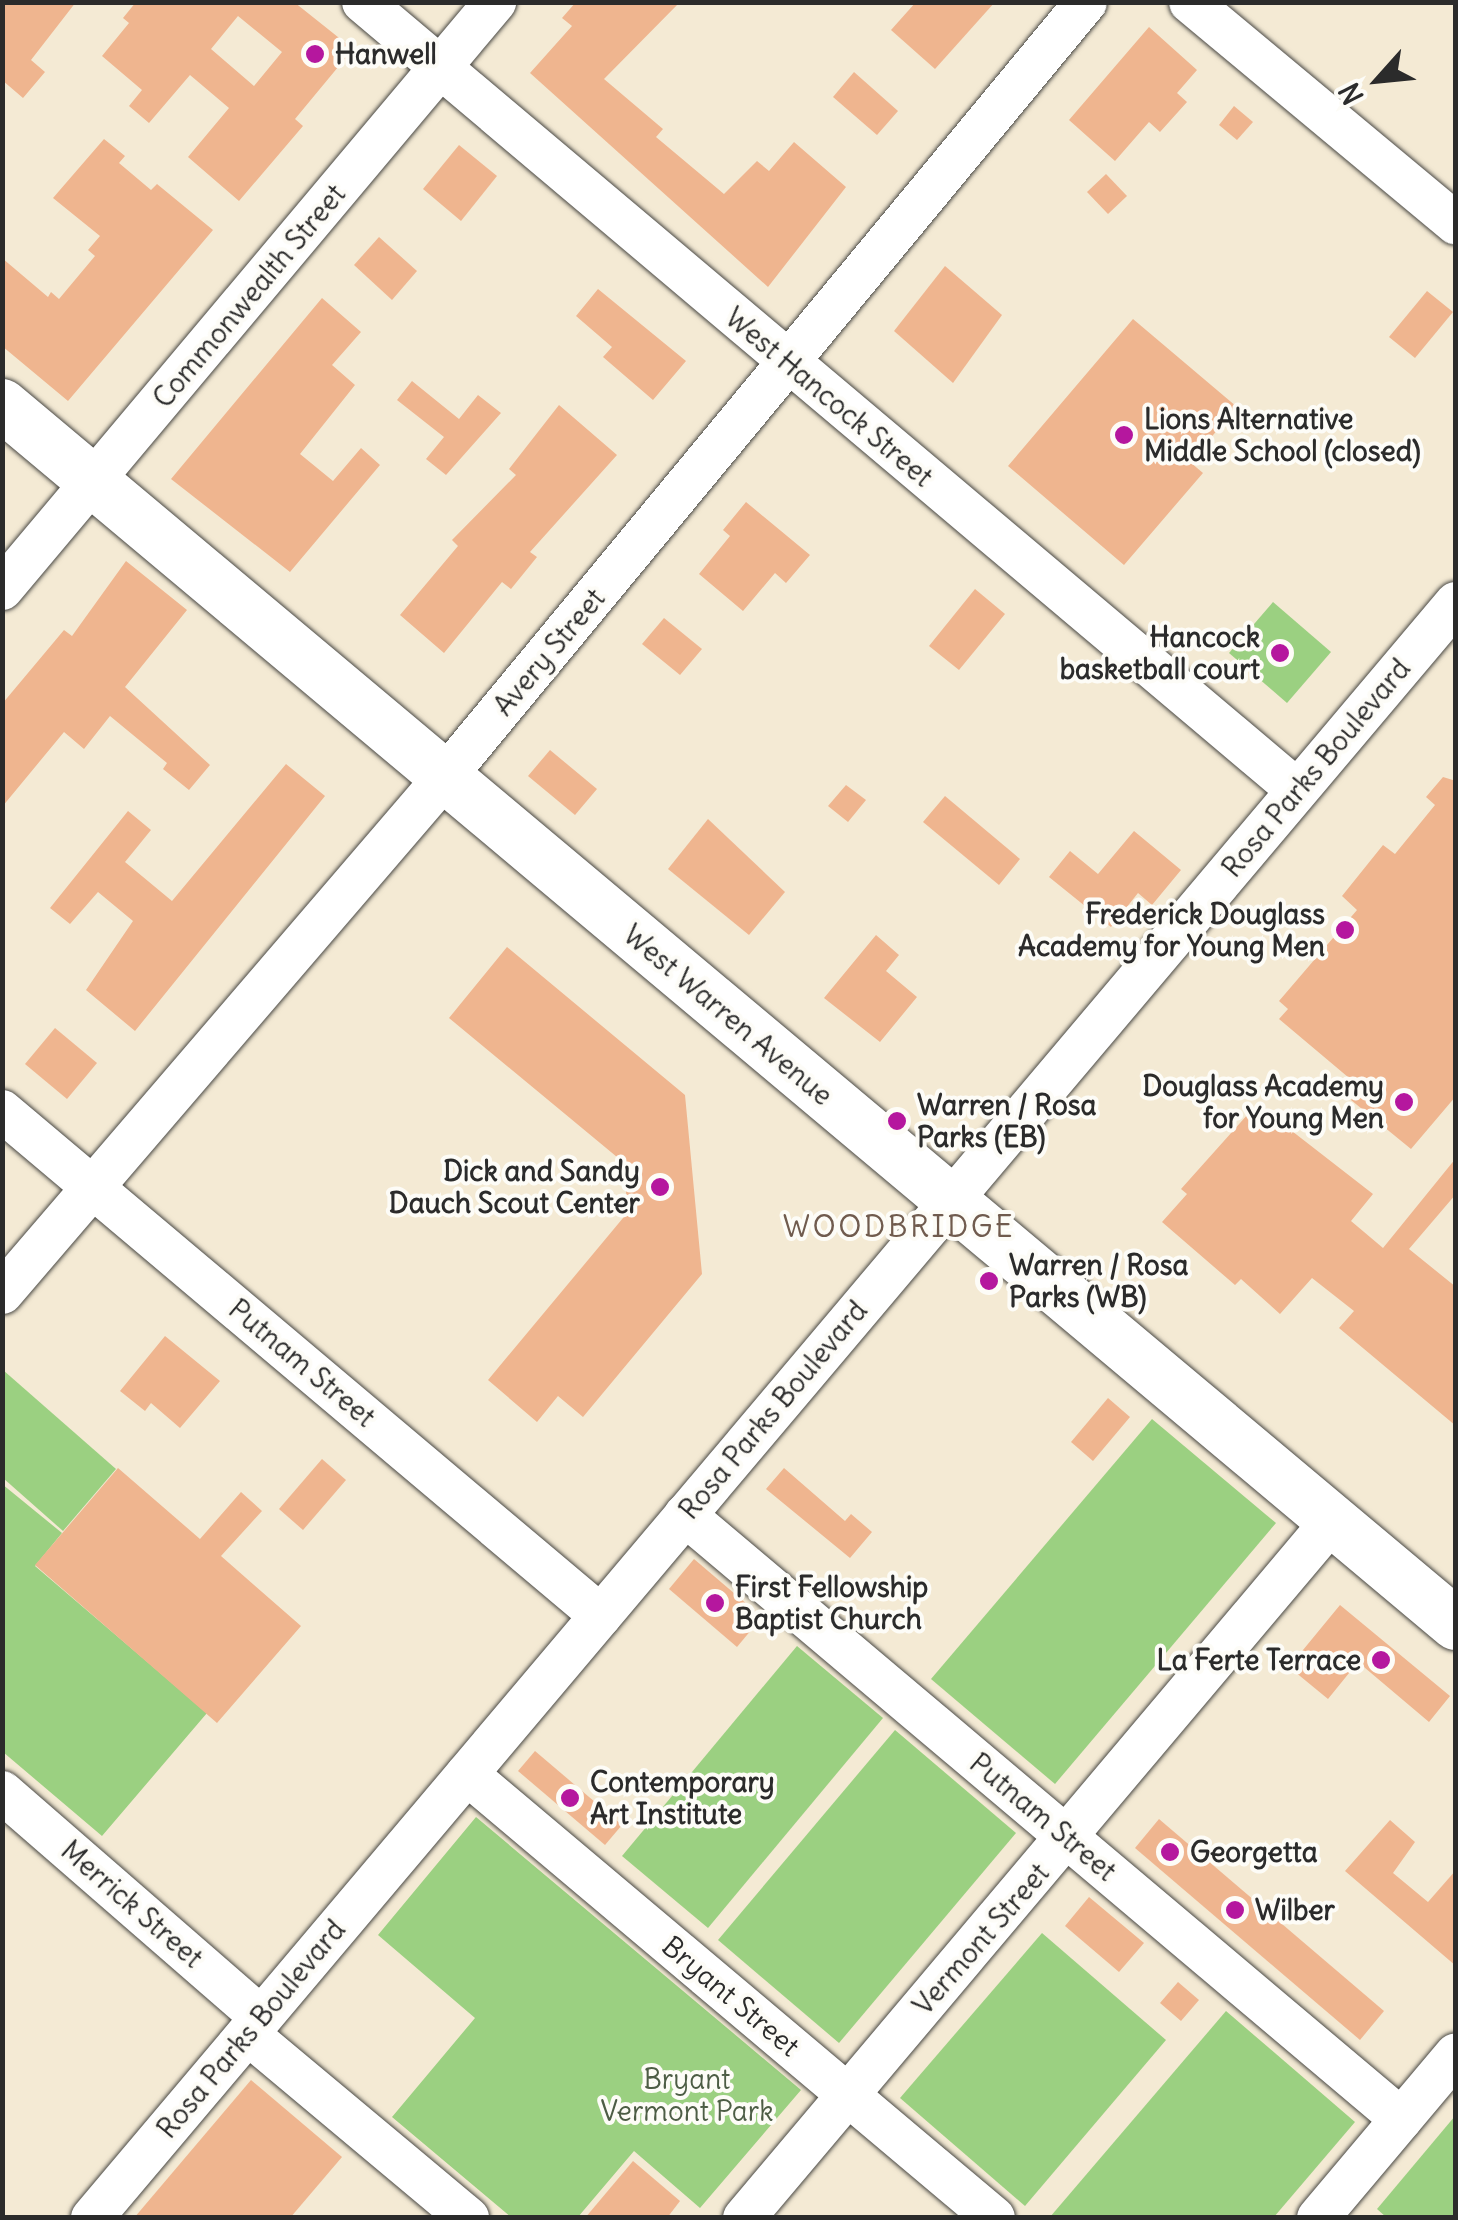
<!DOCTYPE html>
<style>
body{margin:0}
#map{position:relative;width:1458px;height:2220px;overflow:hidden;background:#f4ead4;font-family:Delius,sans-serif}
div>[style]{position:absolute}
.green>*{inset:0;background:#9bd081}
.building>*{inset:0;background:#efb58f}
.roads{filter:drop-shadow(0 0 2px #494844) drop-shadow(0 0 2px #494844)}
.minor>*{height:42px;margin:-21px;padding:0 21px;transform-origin:21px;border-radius:21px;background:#fff}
.major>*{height:52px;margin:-26px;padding:0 26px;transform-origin:26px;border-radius:26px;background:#fff}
.dots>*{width:28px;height:28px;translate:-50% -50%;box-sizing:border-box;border:5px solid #fdfcf7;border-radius:50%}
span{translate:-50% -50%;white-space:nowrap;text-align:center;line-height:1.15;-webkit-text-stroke:8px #fdfcf7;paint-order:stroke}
.poi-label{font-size:28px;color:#2b2b2b;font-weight:700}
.left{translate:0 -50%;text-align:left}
.right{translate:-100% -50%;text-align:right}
.street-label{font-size:28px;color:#2b2b2b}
.park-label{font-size:28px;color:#4d5d45}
.neighbourhood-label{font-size:30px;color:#705b4e;letter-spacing:2.5px}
.frame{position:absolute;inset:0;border:5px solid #2b2b2b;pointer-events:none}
.north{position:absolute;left:1328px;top:30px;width:100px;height:100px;-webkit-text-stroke:8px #fdfcf7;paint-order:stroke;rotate:243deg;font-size:28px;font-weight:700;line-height:40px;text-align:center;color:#2b2b2b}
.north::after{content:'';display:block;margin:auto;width:35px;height:45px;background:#2b2b2b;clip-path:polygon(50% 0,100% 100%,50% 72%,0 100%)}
</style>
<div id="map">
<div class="green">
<i style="clip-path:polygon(1273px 602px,1331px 652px,1287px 703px,1229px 653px)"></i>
<i style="clip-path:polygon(3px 1370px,116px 1469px,63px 1531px,3px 1478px)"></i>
<i style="clip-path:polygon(1152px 1419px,1276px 1523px,1055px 1784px,931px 1679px)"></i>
<i style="clip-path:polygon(2px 1484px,62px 1533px,35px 1566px,207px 1713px,102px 1836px,3px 1752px)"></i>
<i style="clip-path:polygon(797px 1646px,883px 1718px,708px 1928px,622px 1856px)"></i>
<i style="clip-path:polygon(895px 1730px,1016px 1833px,839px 2043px,718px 1940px)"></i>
<i style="clip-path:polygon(476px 1817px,801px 2090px,700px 2208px,634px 2151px,578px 2217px,511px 2217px,392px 2117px,475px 2018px,378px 1935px)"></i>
<i style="clip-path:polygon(1042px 1933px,1166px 2040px,1025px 2206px,900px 2098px)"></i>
<i style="clip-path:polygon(1226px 2011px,1355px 2122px,1274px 2217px,1050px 2217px)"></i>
<i style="clip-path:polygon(1455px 2116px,1455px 2217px,1386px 2217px,1377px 2209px)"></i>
</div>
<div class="building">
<i style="clip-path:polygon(2px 2px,76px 2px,31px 60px,45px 72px,23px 98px,2px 80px)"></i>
<i style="clip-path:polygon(evenodd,136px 2px,294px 2px,353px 49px,295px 119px,303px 126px,239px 201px,188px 157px,229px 108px,190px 75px,149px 123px,129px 106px,142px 90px,102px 56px,129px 23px,123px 18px,136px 2px,238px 16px,282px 52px,254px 86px,211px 49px,238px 16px)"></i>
<i style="clip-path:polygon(576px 2px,680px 2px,604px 79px,663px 129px,656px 137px,724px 194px,757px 161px,769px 171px,794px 142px,846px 187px,768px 287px,530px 73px,572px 26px,562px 18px)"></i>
<i style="clip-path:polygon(916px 2px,995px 2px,935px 69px,891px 30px)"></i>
<i style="clip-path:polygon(1149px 27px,1197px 70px,1177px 93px,1187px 102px,1160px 132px,1149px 122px,1115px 161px,1069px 120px)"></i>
<i style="clip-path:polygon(854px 72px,898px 111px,877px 135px,833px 97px)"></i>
<i style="clip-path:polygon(1234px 106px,1253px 122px,1237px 140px,1219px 125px)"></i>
<i style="clip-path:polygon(104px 139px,125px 156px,119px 163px,151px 190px,157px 184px,213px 230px,68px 401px,2px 346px,2px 258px,48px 297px,51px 292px,59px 299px,95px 256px,88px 250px,100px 236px,53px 198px)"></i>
<i style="clip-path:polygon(459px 145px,497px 176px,461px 221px,423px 189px)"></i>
<i style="clip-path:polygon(1106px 174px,1127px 196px,1108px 214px,1087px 192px)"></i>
<i style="clip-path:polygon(379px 237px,417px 271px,392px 300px,354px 265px)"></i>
<i style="clip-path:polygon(945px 266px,1002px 315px,953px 383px,894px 331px)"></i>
<i style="clip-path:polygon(598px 289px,686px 361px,653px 400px,603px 357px,612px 347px,576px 316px)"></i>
<i style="clip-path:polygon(1427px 291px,1453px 312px,1415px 358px,1389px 337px)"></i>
<i style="clip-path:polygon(322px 298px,361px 332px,332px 365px,355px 385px,300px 454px,333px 481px,361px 448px,380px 465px,290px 572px,171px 479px)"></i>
<i style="clip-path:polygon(1133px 319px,1237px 407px,1190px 462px,1203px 473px,1124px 565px,1008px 466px)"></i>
<i style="clip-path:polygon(412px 381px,459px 419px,478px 395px,501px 413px,446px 475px,426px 459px,444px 437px,397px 400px)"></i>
<i style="clip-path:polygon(559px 405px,617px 455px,530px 552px,537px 557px,511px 589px,502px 582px,444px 653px,400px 615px,458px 546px,452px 540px,516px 475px,509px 469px)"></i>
<i style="clip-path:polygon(746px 502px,810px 555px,786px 583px,775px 573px,743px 611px,699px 574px,730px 536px,723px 530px)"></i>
<i style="clip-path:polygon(126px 561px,187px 610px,125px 687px,210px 765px,189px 790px,163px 769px,167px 763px,110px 716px,84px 749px,64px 732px,2px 807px,2px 704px,64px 630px,72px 636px)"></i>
<i style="clip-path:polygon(975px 589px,1005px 614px,959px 670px,929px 646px)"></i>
<i style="clip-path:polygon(664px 618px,702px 649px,680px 675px,642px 644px)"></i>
<i style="clip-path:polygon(550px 750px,597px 789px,575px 815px,528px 776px)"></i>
<i style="clip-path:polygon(286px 764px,325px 796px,135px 1031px,86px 990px,133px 921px,98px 892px,70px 924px,50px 908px,128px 811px,151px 830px,125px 862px,172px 901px)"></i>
<i style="clip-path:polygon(1443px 777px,1456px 781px,1456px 1096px,1411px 1149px,1351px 1100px,1361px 1088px,1279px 1019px,1288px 1009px,1279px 1001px,1357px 910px,1342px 896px,1383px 845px,1395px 854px,1435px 805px,1426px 797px)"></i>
<i style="clip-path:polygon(846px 785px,866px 800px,848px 822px,828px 806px)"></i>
<i style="clip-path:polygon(945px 796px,1020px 859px,999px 885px,923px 822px)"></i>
<i style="clip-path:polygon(708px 819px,785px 892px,749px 935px,668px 869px)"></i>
<i style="clip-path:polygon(1134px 831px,1181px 870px,1152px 905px,1138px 893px,1111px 927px,1049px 877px,1070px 851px,1098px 874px)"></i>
<i style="clip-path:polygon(876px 935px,899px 955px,886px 971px,917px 997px,880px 1042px,824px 998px)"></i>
<i style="clip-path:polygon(507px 947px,685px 1095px,702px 1274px,583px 1417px,558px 1396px,537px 1422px,488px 1380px,628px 1212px,623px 1162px,449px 1018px)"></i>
<i style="clip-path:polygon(55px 1028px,97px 1063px,67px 1099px,25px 1064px)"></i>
<i style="clip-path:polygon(1257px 1104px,1373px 1194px,1351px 1221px,1383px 1248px,1456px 1158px,1456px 1194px,1409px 1249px,1456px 1287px,1456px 1426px,1339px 1328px,1354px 1311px,1312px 1278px,1280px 1314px,1241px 1279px,1235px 1285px,1162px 1222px,1187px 1194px,1181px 1189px)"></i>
<i style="clip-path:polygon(165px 1336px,220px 1381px,180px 1428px,151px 1403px,145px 1411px,120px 1391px)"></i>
<i style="clip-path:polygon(1108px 1398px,1130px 1417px,1093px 1461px,1071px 1442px)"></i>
<i style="clip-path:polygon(322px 1459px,346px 1480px,303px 1530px,279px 1509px)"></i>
<i style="clip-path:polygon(118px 1468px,200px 1539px,241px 1492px,262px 1511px,221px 1556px,301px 1626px,217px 1723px,35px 1565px)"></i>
<i style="clip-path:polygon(784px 1468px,845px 1521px,851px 1514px,872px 1532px,850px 1558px,766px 1489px)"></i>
<i style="clip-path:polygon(694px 1559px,762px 1617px,737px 1647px,669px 1589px)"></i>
<i style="clip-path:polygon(1340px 1605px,1450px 1696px,1429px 1722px,1358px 1662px,1328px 1699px,1289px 1667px)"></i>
<i style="clip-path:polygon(535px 1751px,622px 1825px,605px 1845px,518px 1771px)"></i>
<i style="clip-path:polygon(1159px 1819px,1384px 2011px,1360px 2040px,1135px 1848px)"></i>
<i style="clip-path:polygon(1390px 1820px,1415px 1842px,1393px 1873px,1428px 1902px,1456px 1870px,1456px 1966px,1345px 1871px)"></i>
<i style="clip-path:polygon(1089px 1897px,1144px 1943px,1119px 1972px,1065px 1926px)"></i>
<i style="clip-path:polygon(1178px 1982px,1199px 2000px,1181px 2021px,1160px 2003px)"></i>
<i style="clip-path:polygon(251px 2080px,342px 2157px,290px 2218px,134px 2218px)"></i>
<i style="clip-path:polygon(633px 2161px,680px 2201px,667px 2218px,585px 2218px)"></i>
</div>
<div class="roads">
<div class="minor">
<i style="left:363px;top:2px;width:1222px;rotate:40.15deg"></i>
<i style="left:1190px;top:2px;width:346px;rotate:39.8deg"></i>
<i style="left:2px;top:589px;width:767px;rotate:-49.97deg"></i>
<i style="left:2px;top:1111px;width:783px;rotate:40.13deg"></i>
<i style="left:2px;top:1293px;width:679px;rotate:-49.36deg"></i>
<i style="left:444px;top:778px;width:1007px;rotate:-50.4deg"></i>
<i style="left:685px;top:1515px;width:937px;rotate:40.15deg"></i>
<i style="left:467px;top:1774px;width:689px;rotate:40.11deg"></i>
<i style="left:2px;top:1792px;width:343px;rotate:41deg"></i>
<i style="left:248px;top:2034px;width:287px;rotate:39.9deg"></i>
<i style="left:92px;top:2218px;width:2114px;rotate:-49.82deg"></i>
<i style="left:744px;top:2218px;width:912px;rotate:-49.85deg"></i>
<i style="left:1318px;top:2218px;width:214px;rotate:-49.9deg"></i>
</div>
<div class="major">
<i style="left:2px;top:405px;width:1897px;rotate:39.98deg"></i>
</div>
</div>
<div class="dots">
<i style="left:315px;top:54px;background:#b5179e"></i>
<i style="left:1124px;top:435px;background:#b5179e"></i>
<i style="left:1280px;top:653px;background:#b5179e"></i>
<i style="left:1345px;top:930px;background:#b5179e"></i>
<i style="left:1404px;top:1102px;background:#b5179e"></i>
<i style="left:897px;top:1121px;background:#b5179e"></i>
<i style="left:660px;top:1187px;background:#b5179e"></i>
<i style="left:989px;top:1281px;background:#b5179e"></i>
<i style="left:715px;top:1603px;background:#b5179e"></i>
<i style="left:1381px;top:1660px;background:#b5179e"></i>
<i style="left:570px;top:1798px;background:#b5179e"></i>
<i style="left:1170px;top:1852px;background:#b5179e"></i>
<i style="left:1235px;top:1910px;background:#b5179e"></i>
</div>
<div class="poi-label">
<span class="left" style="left:335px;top:54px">Hanwell</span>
<span class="left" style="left:1144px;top:435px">Lions Alternative<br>Middle School (closed)</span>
<span class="right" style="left:1260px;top:653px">Hancock<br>basketball court</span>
<span class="right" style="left:1325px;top:930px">Frederick Douglass<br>Academy for Young Men</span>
<span class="right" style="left:1384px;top:1102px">Douglass Academy<br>for Young Men</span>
<span class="left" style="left:917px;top:1121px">Warren / Rosa<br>Parks (EB)</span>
<span class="right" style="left:640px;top:1187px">Dick and Sandy<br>Dauch Scout Center</span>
<span class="left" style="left:1009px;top:1281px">Warren / Rosa<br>Parks (WB)</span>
<span class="left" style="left:735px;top:1603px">First Fellowship<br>Baptist Church</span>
<span class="right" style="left:1361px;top:1660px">La Ferte Terrace</span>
<span class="left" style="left:590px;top:1798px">Contemporary<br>Art Institute</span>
<span class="left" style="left:1190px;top:1852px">Georgetta</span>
<span class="left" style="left:1255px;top:1910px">Wilber</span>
</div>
<div class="street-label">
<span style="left:249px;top:296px;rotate:-50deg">Commonwealth Street</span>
<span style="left:829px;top:397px;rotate:40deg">West Hancock Street</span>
<span style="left:549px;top:652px;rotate:-50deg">Avery Street</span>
<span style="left:1316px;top:768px;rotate:-50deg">Rosa Parks Boulevard</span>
<span style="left:728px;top:1015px;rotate:40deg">West Warren Avenue</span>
<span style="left:302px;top:1363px;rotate:40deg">Putnam Street</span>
<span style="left:773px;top:1410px;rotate:-50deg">Rosa Parks Boulevard</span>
<span style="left:1043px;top:1817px;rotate:40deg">Putnam Street</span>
<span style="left:132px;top:1904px;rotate:41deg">Merrick Street</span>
<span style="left:981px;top:1939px;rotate:-49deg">Vermont Street</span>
<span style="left:731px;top:1996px;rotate:40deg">Bryant Street</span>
<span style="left:251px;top:2029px;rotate:-50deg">Rosa Parks Boulevard</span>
</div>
<div class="park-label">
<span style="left:687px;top:2095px">Bryant<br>Vermont Park</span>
</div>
<div class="neighbourhood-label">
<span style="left:899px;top:1226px">WOODBRIDGE</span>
</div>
<div class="frame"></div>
<div class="north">N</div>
</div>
